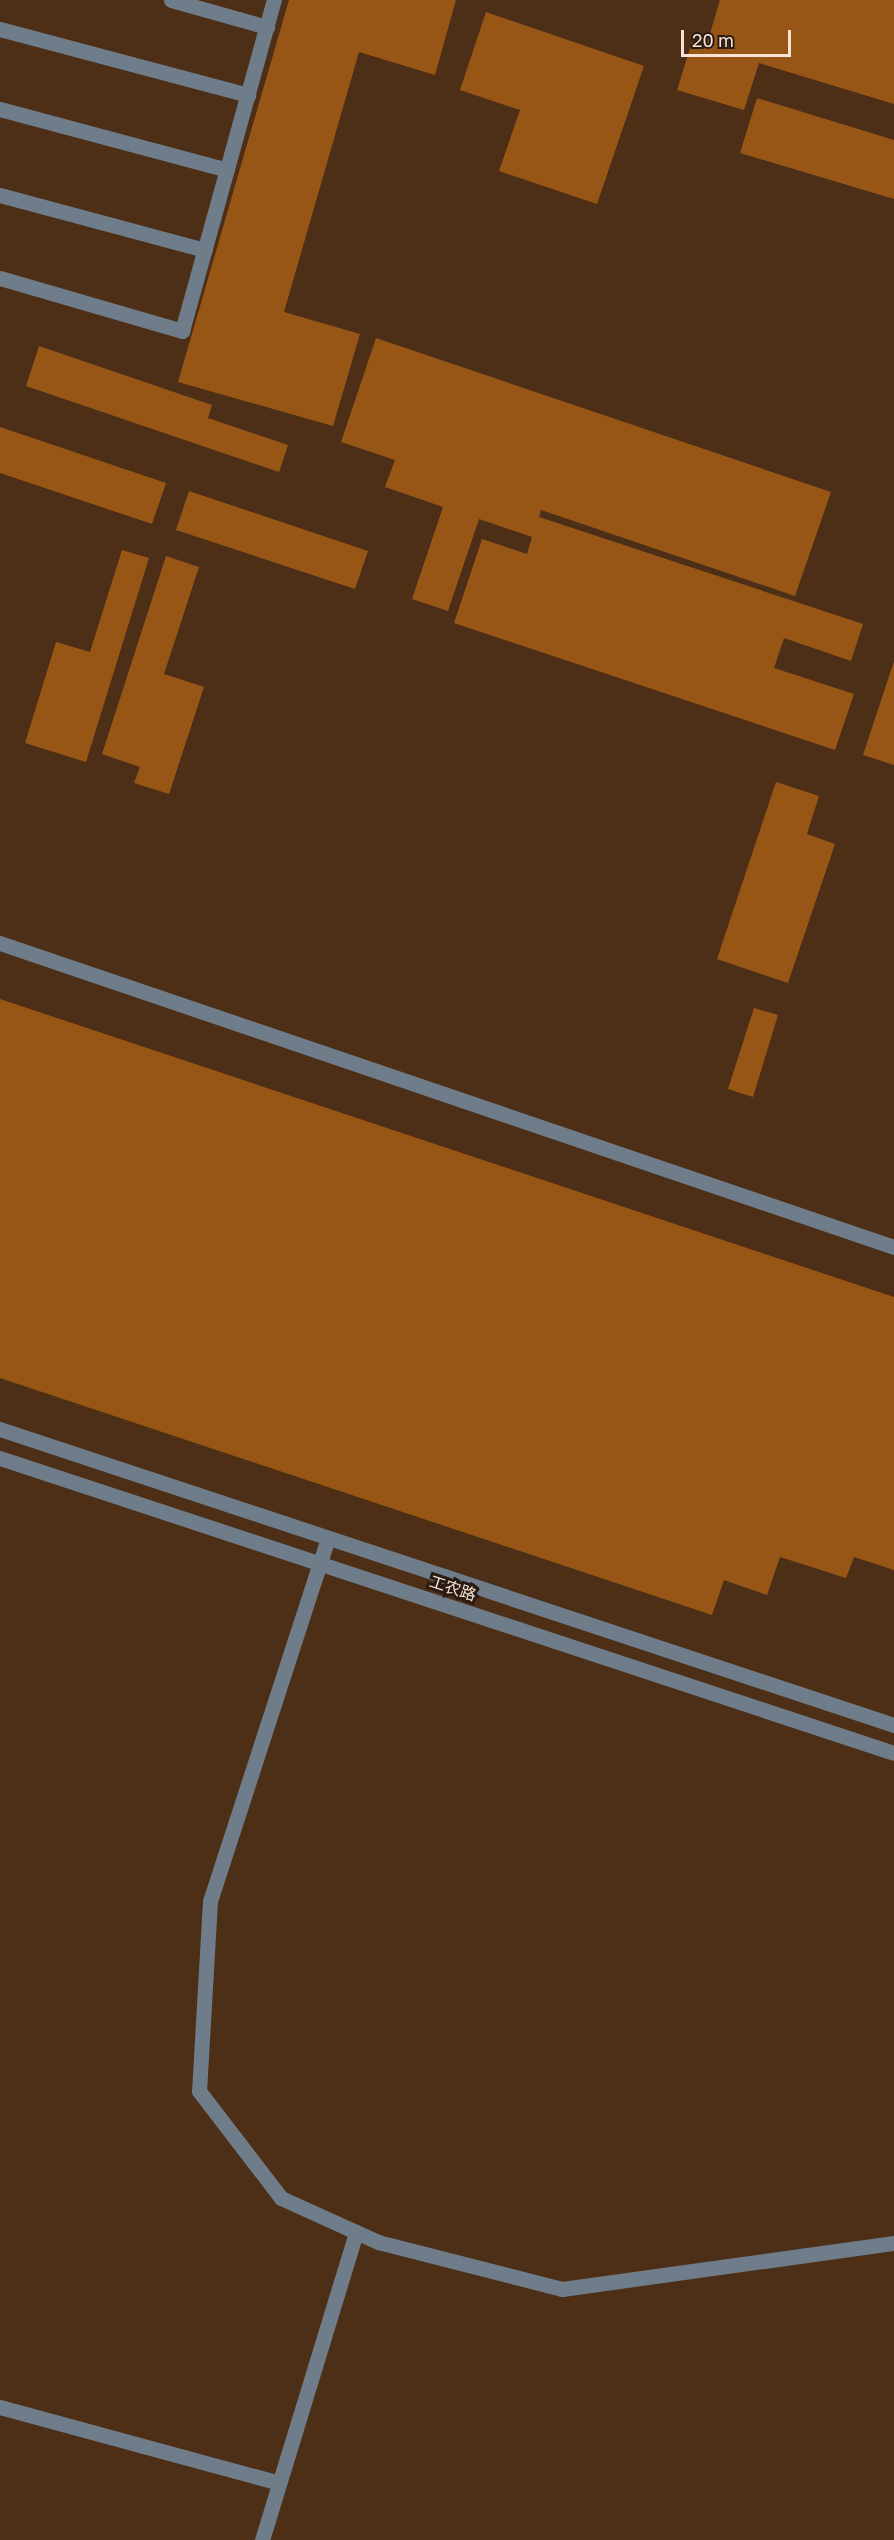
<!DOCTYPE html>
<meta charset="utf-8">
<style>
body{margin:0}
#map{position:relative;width:894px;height:2540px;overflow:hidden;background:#4d2f17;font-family:"Golos Text","Noto Sans SC",sans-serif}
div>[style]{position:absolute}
.building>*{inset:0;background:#975616}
.minor>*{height:15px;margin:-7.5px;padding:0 7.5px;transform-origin:7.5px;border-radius:7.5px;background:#6e7d89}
span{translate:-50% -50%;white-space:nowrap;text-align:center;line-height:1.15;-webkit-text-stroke:6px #291b11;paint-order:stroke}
.street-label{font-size:16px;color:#f7e4d6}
.scale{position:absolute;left:681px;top:30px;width:110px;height:27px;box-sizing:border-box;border:3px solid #f7e4d6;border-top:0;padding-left:8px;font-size:18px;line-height:21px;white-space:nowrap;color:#f7e4d6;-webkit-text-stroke:4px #291b11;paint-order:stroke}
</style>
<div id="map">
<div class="building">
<i style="clip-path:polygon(289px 0,456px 0,435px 75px,359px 52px,284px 312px,360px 334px,333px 426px,178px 382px)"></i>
<i style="clip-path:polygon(720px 0,894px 0,894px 104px,759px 63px,744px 110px,677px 90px,692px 42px,706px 47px)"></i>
<i style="clip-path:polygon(486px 12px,644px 66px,597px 204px,499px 171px,520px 110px,460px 90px)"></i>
<i style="clip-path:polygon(757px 98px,894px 140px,894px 199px,740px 153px)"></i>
<i style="clip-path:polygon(376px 338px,831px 492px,795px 596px,541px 510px,539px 517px,863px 624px,851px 661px,784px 638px,774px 668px,854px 694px,835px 750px,454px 623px,482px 539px,527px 554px,532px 537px,479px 519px,448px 611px,412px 599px,443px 507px,385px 487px,395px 460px,341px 442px)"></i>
<i style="clip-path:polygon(39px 346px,212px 405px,208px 418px,288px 445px,279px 472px,26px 386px)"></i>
<i style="clip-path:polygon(0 427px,166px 483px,152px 524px,0 473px)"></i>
<i style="clip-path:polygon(189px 491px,368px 551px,355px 589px,176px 530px)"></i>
<i style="clip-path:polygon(122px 550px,149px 558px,86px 762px,25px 743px,56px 642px,90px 652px)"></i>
<i style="clip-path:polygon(166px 556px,199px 567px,164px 674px,204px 687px,169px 794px,134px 783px,140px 767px,102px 754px)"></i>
<i style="clip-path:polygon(894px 661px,894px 765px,863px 755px)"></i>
<i style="clip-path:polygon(776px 782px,819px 796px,807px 834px,835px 844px,788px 983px,717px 959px)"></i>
<i style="clip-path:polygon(0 999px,894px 1297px,894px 1570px,854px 1557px,846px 1578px,780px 1557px,767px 1595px,724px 1580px,712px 1615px,0 1378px)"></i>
<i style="clip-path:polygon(754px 1008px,778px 1015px,753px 1097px,728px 1089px)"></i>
</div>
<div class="minor">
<i style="left:171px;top:0;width:100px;rotate:15.7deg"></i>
<i style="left:0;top:29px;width:257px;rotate:14.9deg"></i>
<i style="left:0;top:109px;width:235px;rotate:15deg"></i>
<i style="left:0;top:195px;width:212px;rotate:15deg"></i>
<i style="left:0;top:278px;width:190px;rotate:16.2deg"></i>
<i style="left:182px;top:331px;width:344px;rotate:-74.5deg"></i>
<i style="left:0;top:943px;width:944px;rotate:18.78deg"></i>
<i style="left:0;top:1429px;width:942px;rotate:18.32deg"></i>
<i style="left:0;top:1458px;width:941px;rotate:18.26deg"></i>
<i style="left:328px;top:1538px;width:382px;rotate:108deg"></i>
<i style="left:210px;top:1901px;width:190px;rotate:93.3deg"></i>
<i style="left:199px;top:2091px;width:135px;rotate:52.5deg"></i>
<i style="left:281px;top:2198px;width:107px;rotate:24.4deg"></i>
<i style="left:378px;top:2242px;width:190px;rotate:14.3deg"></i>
<i style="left:562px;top:2289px;width:335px;rotate:-7.9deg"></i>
<i style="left:0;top:2407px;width:289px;rotate:15.2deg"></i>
<i style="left:262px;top:2540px;width:322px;rotate:-73deg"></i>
</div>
<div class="street-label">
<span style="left:453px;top:1588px;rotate:18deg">工农路</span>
</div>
<div class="scale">20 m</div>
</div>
